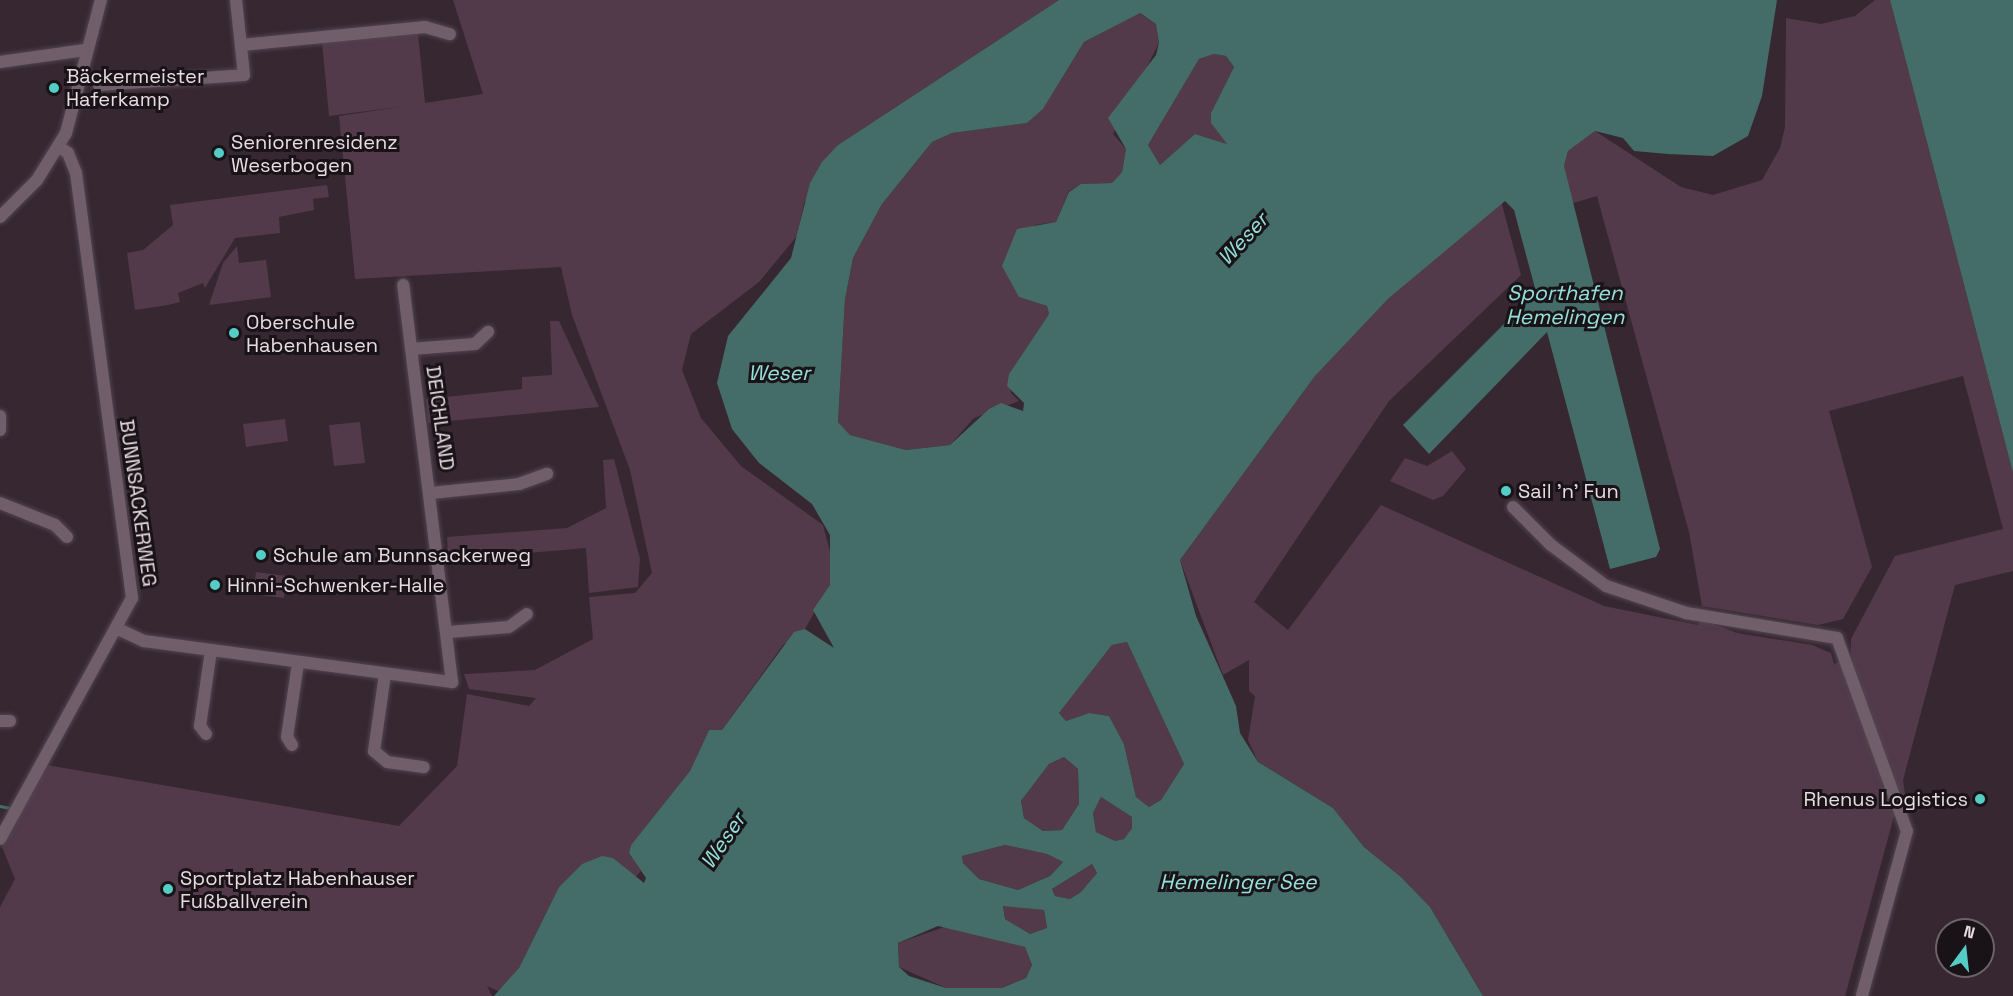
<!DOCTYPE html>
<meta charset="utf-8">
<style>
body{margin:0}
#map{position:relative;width:2013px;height:996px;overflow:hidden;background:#362731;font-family:"Space Grotesk",sans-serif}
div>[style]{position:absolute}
.green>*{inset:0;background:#523a4a}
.water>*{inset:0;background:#446c69}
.stream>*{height:3px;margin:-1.5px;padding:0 1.5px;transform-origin:1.5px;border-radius:1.5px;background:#446c69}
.roads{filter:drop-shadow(0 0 2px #51454d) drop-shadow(0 0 2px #51454d)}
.minor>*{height:12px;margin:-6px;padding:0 6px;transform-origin:6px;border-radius:6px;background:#705f6a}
.dots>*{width:16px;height:16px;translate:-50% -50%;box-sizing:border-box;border:3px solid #191317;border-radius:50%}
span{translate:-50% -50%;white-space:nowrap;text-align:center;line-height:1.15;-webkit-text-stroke:6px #191317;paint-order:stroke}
.poi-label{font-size:20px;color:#e6dce2}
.left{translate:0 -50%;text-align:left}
.right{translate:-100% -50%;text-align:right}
.street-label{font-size:20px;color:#e6dce2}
.water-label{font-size:21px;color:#94e0db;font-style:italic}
.north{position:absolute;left:1935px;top:918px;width:60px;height:60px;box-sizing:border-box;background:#191317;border:2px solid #6b6368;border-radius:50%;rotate:15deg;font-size:16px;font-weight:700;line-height:24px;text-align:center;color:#e6dce2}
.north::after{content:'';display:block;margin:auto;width:21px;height:27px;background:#54cdc7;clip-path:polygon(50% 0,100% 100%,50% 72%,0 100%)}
</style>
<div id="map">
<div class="green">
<i style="clip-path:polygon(453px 0,1059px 0,838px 145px,804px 203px,797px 236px,759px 282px,691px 334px,682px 370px,701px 418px,741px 466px,823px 525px,833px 563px,830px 585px,805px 629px,783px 645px,722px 730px,709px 730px,690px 771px,631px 845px,629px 853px,641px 871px,634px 879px,613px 858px,582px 864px,559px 887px,519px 968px,500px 992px,487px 986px,492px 996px,0 996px,0 907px,15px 879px,2px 847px,47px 765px,399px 826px,457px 766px,467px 694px,529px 706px,536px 698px,469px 689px,464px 674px,535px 670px,593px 639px,589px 597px,635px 593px,652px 573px,630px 470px,572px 315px,561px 267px,355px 279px,339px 116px,406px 106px,329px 116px,322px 42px,418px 34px,425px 103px,483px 94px)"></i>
<i style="clip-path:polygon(1875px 0,1890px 0,2013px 473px,2013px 571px,1955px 585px,1903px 780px,1908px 814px,1894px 816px,1845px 996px,1483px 996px,1430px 907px,1401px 877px,1364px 847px,1333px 808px,1258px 762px,1248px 740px,1255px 696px,1249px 691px,1249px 660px,1223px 675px,1180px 560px,1315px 376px,1389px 298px,1501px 201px,1521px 275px,1389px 401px,1254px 602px,1288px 630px,1381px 505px,1604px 606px,1698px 625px,1700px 619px,1737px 633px,1812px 645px,1831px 653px,1834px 664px,1851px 658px,1851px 639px,1895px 556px,2003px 529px,1963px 376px,1829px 411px,1872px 567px,1843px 619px,1818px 625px,1702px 606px,1689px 532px,1597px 196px,1570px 204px,1564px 166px,1568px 151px,1595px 131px,1681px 187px,1713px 195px,1762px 180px,1780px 148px,1785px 127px,1786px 18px,1821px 24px,1855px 16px)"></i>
<i style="clip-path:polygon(1139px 13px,1156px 24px,1159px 43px,1113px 134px,1126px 149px,1122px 172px,1112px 183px,1082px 184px,1069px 191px,1056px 222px,1035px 225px,1019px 297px,1047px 306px,1049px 314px,1009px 374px,1011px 393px,1019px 401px,974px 418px,950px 445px,906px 450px,850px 435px,838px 422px,845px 299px,853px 258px,882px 204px,932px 142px,952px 133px,1027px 123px,1043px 109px,1084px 42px)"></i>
<i style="clip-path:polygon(1214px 54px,1226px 56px,1234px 67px,1211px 113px,1211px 122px,1227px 144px,1195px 134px,1160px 165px,1148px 145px,1199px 59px)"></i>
<i style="clip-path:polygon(327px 185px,329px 197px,313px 199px,314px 210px,279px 217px,280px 233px,235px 238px,205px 288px,203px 283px,178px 293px,180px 302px,168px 305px,135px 310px,127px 253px,143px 250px,173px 225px,170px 205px)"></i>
<i style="clip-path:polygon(237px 246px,239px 263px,266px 260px,271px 297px,209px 305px,223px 263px)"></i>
<i style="clip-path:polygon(550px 321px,559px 321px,599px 407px,428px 423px,426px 399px,522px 389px,522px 377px,552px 375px)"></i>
<i style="clip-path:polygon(285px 419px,288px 441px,246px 447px,243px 424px)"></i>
<i style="clip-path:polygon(360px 422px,365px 463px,334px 466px,329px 425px)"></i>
<i style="clip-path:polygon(1452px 451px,1466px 469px,1443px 496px,1433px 500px,1390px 481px,1405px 458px,1427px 466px)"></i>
<i style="clip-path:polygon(614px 459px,640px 559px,638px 587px,589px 593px,586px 548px,448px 560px,447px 537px,567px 528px,606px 508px,603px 460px)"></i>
<i style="clip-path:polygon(256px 572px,287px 576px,284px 598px,253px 594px)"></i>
<i style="clip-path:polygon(1127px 642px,1184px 764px,1161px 800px,1149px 807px,1136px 797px,1124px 744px,1109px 716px,1089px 713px,1066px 721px,1059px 713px,1112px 645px)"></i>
<i style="clip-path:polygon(1064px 757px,1078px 769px,1079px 804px,1062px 830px,1043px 831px,1024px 818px,1021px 801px,1049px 764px)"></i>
<i style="clip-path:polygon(1101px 797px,1132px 817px,1132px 828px,1124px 839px,1115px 841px,1096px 832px,1093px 813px)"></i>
<i style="clip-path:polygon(1005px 845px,1047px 854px,1063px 862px,1050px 876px,1018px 890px,979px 879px,963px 863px,962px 856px)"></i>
<i style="clip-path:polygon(1092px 864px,1097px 873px,1081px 892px,1070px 899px,1055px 896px,1052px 889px)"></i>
<i style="clip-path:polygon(1003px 905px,1044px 910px,1047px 928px,1030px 934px,1005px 919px)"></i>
<i style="clip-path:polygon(947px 926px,1025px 947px,1032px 965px,1026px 978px,1002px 988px,946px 988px,899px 967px,898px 943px)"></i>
</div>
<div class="water">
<i style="clip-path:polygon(evenodd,1059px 0,1777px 0,1762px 96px,1748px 136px,1713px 156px,1668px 154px,1634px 151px,1623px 138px,1595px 131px,1568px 151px,1564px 166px,1660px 549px,1656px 557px,1610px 569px,1547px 332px,1429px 454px,1403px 425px,1536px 292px,1514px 210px,1505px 201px,1389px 298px,1315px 376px,1180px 560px,1196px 616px,1236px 706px,1240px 733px,1258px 762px,1333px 808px,1364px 847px,1401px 877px,1430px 907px,1483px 996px,494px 996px,519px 968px,559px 887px,582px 864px,602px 856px,613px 858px,644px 883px,646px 878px,629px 853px,631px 845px,690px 771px,709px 730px,722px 730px,794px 632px,805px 629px,834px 648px,813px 610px,830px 585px,830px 535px,812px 504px,759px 463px,732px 429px,717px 383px,728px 336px,791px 258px,810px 183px,822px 162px,838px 145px,1059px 0,1140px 13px,1156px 24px,1159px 43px,1156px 55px,1108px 118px,1126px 149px,1122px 172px,1112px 183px,1081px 184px,1069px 192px,1056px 222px,1017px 229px,1002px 266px,1019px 297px,1047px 306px,1049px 314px,1009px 374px,1007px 386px,1024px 403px,1023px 411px,1001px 403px,989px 409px,950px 445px,906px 450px,850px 435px,838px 422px,845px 299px,853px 258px,882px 204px,932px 142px,952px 133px,1027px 123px,1043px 109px,1084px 42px,1140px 13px,1059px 0,1214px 54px,1226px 56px,1234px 67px,1211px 113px,1211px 123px,1227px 144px,1195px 134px,1160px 165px,1148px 145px,1199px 59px,1214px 54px,1059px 0,1127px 642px,1184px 764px,1161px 800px,1149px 807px,1136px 797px,1124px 744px,1109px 716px,1089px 713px,1066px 721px,1059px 713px,1112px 645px,1127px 642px,1059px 0,1064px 757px,1078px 769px,1079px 804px,1062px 830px,1043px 831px,1024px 818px,1021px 801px,1049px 764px,1064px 757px,1059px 0,1101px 797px,1132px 817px,1132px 828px,1124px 839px,1115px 841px,1096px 832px,1093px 813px,1101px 797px,1059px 0,1005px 845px,1047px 854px,1063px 862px,1050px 876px,1018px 890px,979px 879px,963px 863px,962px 856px,1005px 845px,1059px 0,1092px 864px,1097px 873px,1081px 892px,1070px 899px,1055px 896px,1052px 889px,1092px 864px,1059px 0,1003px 906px,1044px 910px,1047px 928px,1030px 934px,1005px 919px,1003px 906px,1059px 0,938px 926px,1025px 947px,1032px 965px,1026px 978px,1002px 988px,946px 988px,909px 976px,899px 967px,898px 943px,938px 926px)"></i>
<i style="clip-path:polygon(1890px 0,2013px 0,2013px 473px)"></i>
</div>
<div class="stream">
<i style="left:0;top:806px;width:10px;rotate:11deg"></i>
</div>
<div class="roads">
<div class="minor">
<i style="left:241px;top:45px;width:185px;rotate:-5.6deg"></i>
<i style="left:425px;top:27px;width:26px;rotate:16deg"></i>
<i style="left:0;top:62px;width:86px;rotate:-8deg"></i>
<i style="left:99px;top:85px;width:145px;rotate:-3.9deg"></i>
<i style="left:244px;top:75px;width:75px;rotate:-96.1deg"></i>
<i style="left:0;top:217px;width:52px;rotate:-45deg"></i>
<i style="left:37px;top:180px;width:55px;rotate:-58.3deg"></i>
<i style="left:66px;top:133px;width:138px;rotate:-75.3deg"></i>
<i style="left:411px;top:349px;width:64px;rotate:-4.5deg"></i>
<i style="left:475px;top:344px;width:18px;rotate:-43deg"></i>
<i style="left:0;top:416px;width:14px;rotate:90deg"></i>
<i style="left:431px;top:493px;width:88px;rotate:-5.8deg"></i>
<i style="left:519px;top:484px;width:30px;rotate:-20deg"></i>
<i style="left:0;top:503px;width:59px;rotate:21.8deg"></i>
<i style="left:55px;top:525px;width:17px;rotate:45deg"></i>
<i style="left:1513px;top:507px;width:54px;rotate:45deg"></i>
<i style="left:1551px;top:545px;width:69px;rotate:36.7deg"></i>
<i style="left:1606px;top:586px;width:84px;rotate:18.6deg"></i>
<i style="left:1686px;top:613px;width:153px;rotate:9.4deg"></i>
<i style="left:1837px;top:638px;width:205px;rotate:70.1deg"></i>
<i style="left:1907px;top:831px;width:171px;rotate:105.3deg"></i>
<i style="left:118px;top:629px;width:29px;rotate:25deg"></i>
<i style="left:144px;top:641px;width:311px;rotate:7.6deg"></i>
<i style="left:452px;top:682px;width:400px;rotate:-97deg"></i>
<i style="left:449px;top:632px;width:60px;rotate:-4.8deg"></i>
<i style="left:509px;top:627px;width:22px;rotate:-36deg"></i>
<i style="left:385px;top:674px;width:78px;rotate:98.1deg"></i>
<i style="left:374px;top:751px;width:17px;rotate:40deg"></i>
<i style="left:387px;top:762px;width:37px;rotate:8deg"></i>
<i style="left:0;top:721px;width:10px"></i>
<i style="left:206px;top:734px;width:10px;rotate:-127deg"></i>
<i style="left:200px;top:726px;width:76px;rotate:-81.7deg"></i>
<i style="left:292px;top:745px;width:9px;rotate:-122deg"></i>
<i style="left:287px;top:737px;width:75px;rotate:-81.5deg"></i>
<i style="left:0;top:839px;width:275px;rotate:-61.3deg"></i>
<i style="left:132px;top:598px;width:429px;rotate:-97.5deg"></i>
<i style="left:76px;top:173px;width:22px;rotate:-112deg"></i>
<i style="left:68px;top:153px;width:11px;rotate:-146deg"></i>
</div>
</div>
<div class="dots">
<i style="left:54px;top:88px;background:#54cdc7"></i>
<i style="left:219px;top:153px;background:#54cdc7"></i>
<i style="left:234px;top:333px;background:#54cdc7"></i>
<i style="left:1506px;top:491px;background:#54cdc7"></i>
<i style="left:261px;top:555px;background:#54cdc7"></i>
<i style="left:215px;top:585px;background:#54cdc7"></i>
<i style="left:1980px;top:799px;background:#54cdc7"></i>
<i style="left:168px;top:889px;background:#54cdc7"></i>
</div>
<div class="poi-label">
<span class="left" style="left:66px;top:88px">Bäckermeister<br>Haferkamp</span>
<span class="left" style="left:231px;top:154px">Seniorenresidenz<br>Weserbogen</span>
<span class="left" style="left:246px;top:334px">Oberschule<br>Habenhausen</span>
<span class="left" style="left:1518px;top:491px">Sail 'n' Fun</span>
<span class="left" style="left:273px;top:555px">Schule am Bunnsackerweg</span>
<span class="left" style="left:227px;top:585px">Hinni-Schwenker-Halle</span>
<span class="right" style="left:1968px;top:799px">Rhenus Logistics</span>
<span class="left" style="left:180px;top:890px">Sportplatz Habenhauser<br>Fußballverein</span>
</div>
<div class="street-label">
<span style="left:440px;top:418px;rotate:82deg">DEICHLAND</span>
<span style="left:138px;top:503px;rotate:82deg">BUNNSACKERWEG</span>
</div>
<div class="water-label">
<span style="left:1243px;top:239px;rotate:-47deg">Weser</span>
<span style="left:1565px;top:305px">Sporthafen<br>Hemelingen</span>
<span style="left:779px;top:373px">Weser</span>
<span style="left:723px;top:841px;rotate:-56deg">Weser</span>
<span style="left:1238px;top:882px">Hemelinger See</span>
</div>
<div class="north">N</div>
</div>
